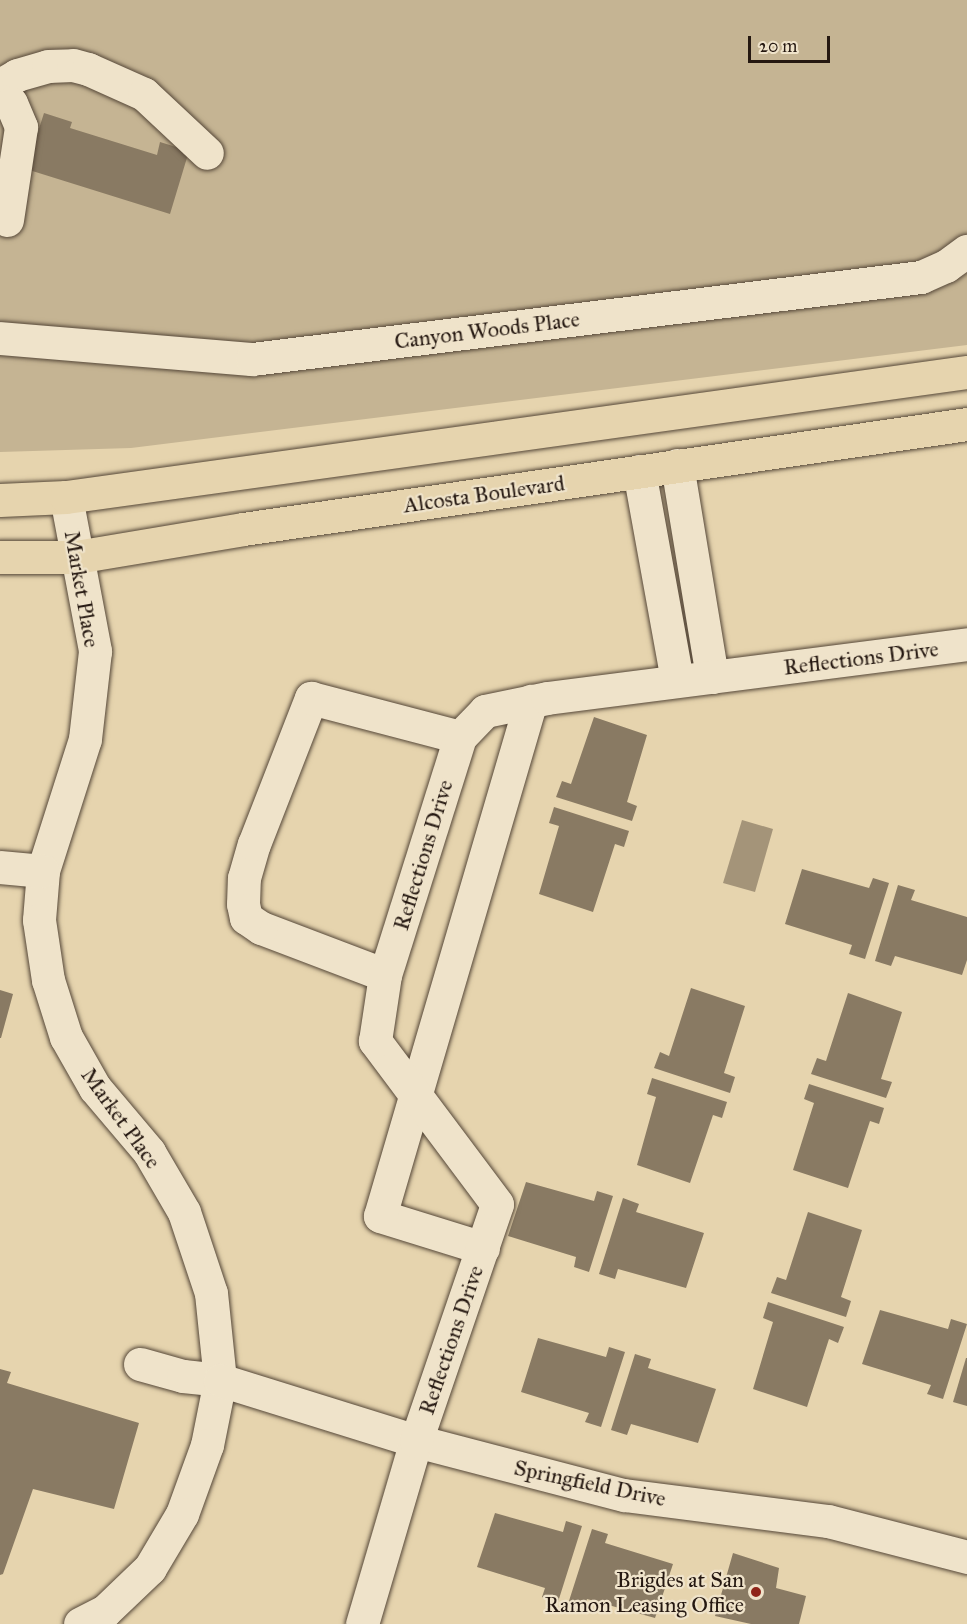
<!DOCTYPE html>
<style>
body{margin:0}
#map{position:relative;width:967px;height:1624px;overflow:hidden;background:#e6d4ae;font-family:"IM FELL Great Primer",serif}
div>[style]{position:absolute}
.green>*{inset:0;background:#c5b493}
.water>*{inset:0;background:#a49479}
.building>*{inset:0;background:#897a63}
.roads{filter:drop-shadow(0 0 2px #554738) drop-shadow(0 0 2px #554738)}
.minor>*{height:33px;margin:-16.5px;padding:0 16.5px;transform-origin:16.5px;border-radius:16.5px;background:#efe3ca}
.major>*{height:33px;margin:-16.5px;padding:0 16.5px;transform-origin:16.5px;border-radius:16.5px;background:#e6d4ae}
.dots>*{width:16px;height:16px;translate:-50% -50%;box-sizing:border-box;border:3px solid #efe3ca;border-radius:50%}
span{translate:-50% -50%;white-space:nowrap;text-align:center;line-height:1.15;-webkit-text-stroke:4.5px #efe3ca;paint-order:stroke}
.street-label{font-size:22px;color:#251811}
.poi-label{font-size:22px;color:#251811}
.right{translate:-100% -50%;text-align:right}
.scale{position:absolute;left:748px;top:36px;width:82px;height:27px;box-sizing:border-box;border:3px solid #251811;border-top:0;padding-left:8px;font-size:18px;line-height:21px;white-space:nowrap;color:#251811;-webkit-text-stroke:4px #efe3ca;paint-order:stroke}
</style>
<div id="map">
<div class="green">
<i style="clip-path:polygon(0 0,967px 0,967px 345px,131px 448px,0 452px)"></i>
</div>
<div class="water">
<i style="clip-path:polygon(742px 820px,773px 829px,755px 892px,723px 883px)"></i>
</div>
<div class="building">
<i style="clip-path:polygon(44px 113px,72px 122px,70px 128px,157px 155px,160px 142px,189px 151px,170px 214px,26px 169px)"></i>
<i style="clip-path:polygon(594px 717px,647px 735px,627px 802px,637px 806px,632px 821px,556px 797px,562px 781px,571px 784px)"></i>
<i style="clip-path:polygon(554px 807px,629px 831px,624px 847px,615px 844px,593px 912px,539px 894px,559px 826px,549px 823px)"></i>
<i style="clip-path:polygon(802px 869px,869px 888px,873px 878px,889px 883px,865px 959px,849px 954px,852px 945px,785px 924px)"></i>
<i style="clip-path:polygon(898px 885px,915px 890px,911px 900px,967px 917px,967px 960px,962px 975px,895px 956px,891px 966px,875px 961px)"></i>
<i style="clip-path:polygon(691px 988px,745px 1006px,724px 1073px,735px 1077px,730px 1093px,654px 1068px,660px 1052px,669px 1056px)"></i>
<i style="clip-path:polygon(0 990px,13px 994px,1px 1038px,0 1038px)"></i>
<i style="clip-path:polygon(848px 993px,902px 1012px,881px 1079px,892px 1082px,886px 1098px,811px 1074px,817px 1058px,826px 1061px)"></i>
<i style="clip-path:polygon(652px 1078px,727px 1102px,722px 1118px,713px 1115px,690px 1183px,637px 1165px,656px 1097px,647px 1094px)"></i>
<i style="clip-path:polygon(809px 1084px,884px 1108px,879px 1124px,870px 1121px,848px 1188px,793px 1170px,814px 1103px,804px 1099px)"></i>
<i style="clip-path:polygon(526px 1182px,594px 1201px,597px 1191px,613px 1196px,589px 1272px,574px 1267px,576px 1257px,508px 1236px)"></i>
<i style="clip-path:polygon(623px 1198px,639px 1204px,636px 1212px,704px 1233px,686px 1288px,618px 1269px,615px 1279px,599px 1274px)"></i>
<i style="clip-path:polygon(808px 1212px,862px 1230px,841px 1297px,851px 1301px,846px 1317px,771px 1293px,777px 1277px,786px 1280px)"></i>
<i style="clip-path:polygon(768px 1302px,844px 1327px,838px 1343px,829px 1339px,807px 1407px,753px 1389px,773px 1322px,763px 1318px)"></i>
<i style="clip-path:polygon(880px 1310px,948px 1329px,951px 1319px,967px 1324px,943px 1399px,927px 1394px,931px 1385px,862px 1364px)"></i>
<i style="clip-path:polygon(538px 1338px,606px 1357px,609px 1347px,625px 1352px,601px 1427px,585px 1422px,589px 1413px,521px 1392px)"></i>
<i style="clip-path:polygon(635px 1354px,651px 1359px,648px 1368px,716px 1389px,698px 1443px,631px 1424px,627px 1435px,611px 1430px)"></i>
<i style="clip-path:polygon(966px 1358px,967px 1358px,967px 1406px,953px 1402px)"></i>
<i style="clip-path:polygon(0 1369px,11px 1372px,7px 1383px,139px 1423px,114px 1509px,33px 1489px,3px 1574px,0 1575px)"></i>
<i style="clip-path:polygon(495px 1513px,563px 1532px,566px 1521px,582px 1526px,558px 1602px,542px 1597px,545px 1588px,477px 1567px)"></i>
<i style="clip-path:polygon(592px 1529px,608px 1534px,605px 1543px,673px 1564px,655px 1618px,587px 1599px,584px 1609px,568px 1604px)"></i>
<i style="clip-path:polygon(733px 1553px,779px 1568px,776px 1588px,806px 1596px,799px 1624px,751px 1624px,715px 1616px)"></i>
</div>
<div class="roads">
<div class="minor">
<i style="left:0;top:85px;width:20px;rotate:-30deg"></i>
<i style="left:17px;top:75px;width:32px;rotate:-16deg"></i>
<i style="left:48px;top:66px;width:25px;rotate:-2deg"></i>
<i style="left:73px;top:65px;width:16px;rotate:15deg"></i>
<i style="left:88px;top:69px;width:61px;rotate:24.1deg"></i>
<i style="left:144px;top:94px;width:86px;rotate:43.1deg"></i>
<i style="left:0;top:101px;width:11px;rotate:10deg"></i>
<i style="left:11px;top:103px;width:26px;rotate:67deg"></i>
<i style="left:21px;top:127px;width:94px;rotate:98.6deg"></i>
<i style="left:0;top:338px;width:253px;rotate:4.8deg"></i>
<i style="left:252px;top:359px;width:674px;rotate:-6.99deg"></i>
<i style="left:921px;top:277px;width:27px;rotate:-24deg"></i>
<i style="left:946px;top:266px;width:26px;rotate:-36deg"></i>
<i style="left:677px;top:465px;width:215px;rotate:80.6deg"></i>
<i style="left:639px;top:471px;width:213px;rotate:79.7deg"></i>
<i style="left:66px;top:497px;width:157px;rotate:79.3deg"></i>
<i style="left:95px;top:651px;width:89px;rotate:96.5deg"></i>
<i style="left:85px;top:739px;width:139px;rotate:107.7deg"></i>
<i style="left:43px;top:871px;width:49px;rotate:94.7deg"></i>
<i style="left:39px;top:920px;width:61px;rotate:81.5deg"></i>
<i style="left:48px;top:980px;width:60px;rotate:72.5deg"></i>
<i style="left:66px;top:1037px;width:59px;rotate:60.4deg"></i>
<i style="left:95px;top:1088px;width:84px;rotate:49.8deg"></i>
<i style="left:149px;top:1152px;width:69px;rotate:59.7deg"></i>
<i style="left:184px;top:1212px;width:85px;rotate:71.6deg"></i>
<i style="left:211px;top:1293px;width:87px;rotate:84.1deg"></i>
<i style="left:220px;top:1380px;width:66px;rotate:101.3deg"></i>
<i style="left:207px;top:1445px;width:73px;rotate:109.9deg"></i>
<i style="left:182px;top:1514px;width:63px;rotate:120.7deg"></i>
<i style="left:150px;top:1568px;width:62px;rotate:136.3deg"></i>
<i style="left:105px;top:1611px;width:28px;rotate:153deg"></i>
<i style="left:0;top:867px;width:43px;rotate:5.3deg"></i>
<i style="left:385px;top:975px;width:133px;rotate:-159.2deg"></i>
<i style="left:261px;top:928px;width:18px;rotate:-146deg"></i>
<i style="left:246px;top:918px;width:14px;rotate:-102deg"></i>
<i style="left:243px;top:904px;width:26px;rotate:-88deg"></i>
<i style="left:244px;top:878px;width:35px;rotate:-74deg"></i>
<i style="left:254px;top:844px;width:157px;rotate:-68.7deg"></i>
<i style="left:311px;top:698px;width:154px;rotate:14.7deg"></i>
<i style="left:483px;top:1248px;width:108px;rotate:-162.7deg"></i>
<i style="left:380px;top:1216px;width:537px;rotate:-73.66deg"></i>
<i style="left:140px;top:1364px;width:45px;rotate:15.6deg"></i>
<i style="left:183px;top:1376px;width:37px;rotate:6deg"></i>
<i style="left:220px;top:1380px;width:205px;rotate:17.3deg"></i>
<i style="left:416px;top:1441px;width:215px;rotate:14.6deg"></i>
<i style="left:624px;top:1495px;width:206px;rotate:7.3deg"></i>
<i style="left:828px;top:1521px;width:144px;rotate:14.5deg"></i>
<i style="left:362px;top:1624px;width:191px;rotate:-73.6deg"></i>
<i style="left:416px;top:1441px;width:250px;rotate:-71.1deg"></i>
<i style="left:497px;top:1204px;width:204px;rotate:-126.8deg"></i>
<i style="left:375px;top:1041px;width:67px;rotate:-81.4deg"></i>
<i style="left:385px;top:975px;width:250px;rotate:-72.5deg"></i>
<i style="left:460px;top:737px;width:36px;rotate:-46deg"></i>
<i style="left:485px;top:711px;width:63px;rotate:-11.8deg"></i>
<i style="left:547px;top:698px;width:423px;rotate:-7.3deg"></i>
</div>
<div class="major">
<i style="left:0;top:500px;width:66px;rotate:-2.6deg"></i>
<i style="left:66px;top:497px;width:910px;rotate:-7.9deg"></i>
<i style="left:0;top:557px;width:76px"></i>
<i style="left:76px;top:557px;width:169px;rotate:-9.5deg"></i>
<i style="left:243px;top:529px;width:732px;rotate:-8.25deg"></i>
</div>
</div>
<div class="dots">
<i style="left:756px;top:1592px;background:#8f2418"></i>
</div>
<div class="street-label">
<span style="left:487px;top:330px;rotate:-7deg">Canyon Woods Place</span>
<span style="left:484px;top:494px;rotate:-8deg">Alcosta Boulevard</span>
<span style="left:82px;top:589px;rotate:80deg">Market Place</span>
<span style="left:861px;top:658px;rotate:-7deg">Reflections Drive</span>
<span style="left:423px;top:855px;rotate:-73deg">Reflections Drive</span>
<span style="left:121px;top:1118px;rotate:54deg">Market Place</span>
<span style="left:451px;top:1340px;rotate:-71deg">Reflections Drive</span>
<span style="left:590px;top:1483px;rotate:12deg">Springfield Drive</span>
</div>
<div class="poi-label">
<span class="right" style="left:744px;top:1592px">Brigdes at San<br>Ramon Leasing Office</span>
</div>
<div class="scale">20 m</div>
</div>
